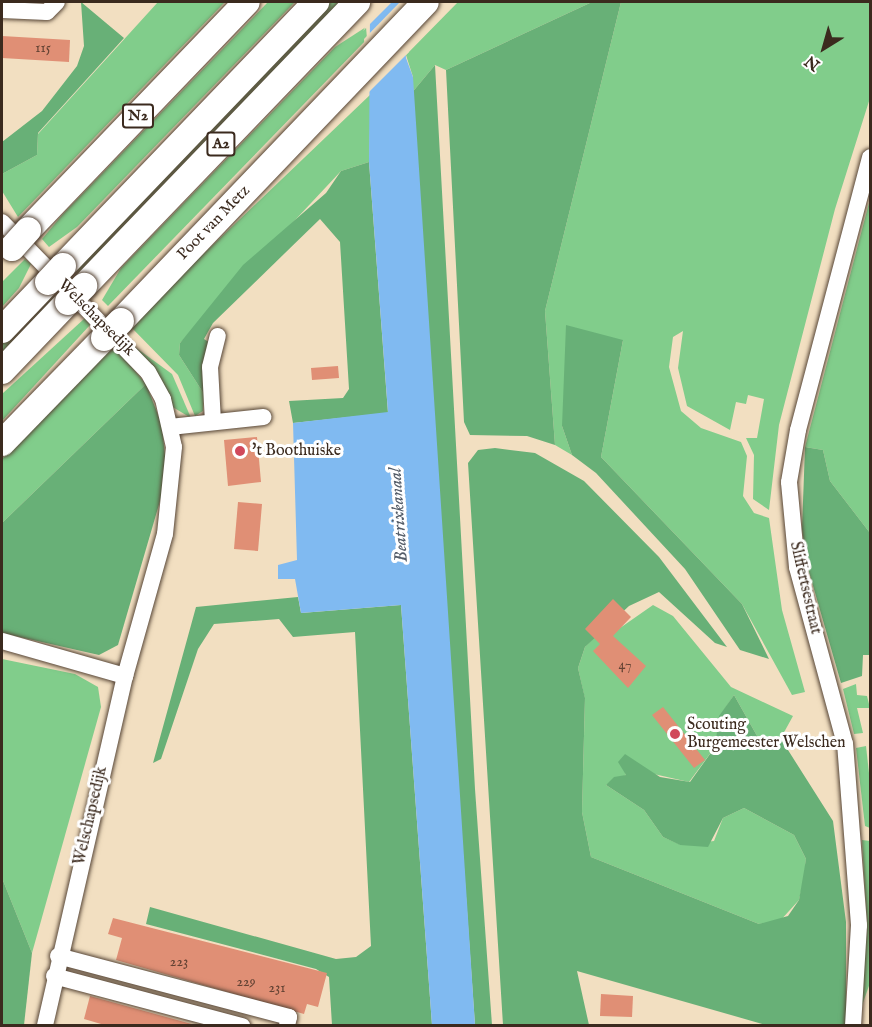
<!DOCTYPE html>
<style>
body{margin:0}
#map{position:relative;width:872px;height:1027px;overflow:hidden;background:#f2dfc1;font-family:"IM FELL English",serif}
div>[style]{position:absolute}
.green>*{inset:0;background:#81cd8b}
.forest>*{inset:0;background:#68b077}
.water>*{inset:0;background:#80baf1}
.pier>*{inset:0;background:#f2dfc1}
.building>*{inset:0;background:#e08f75}
.roads{filter:drop-shadow(0 0 2px #564536) drop-shadow(0 0 2px #564536)}
.minor>*{height:16px;margin:-8px;padding:0 8px;transform-origin:8px;border-radius:8px;background:#fff}
.highway>*{height:26px;margin:-13px;padding:0 13px;transform-origin:13px;border-radius:13px;background:#fff}
.bridges{filter:drop-shadow(0 0 2px #564536) drop-shadow(0 0 2px #564536)}
.highway-bridge>*{height:26px;margin:-13px;padding:0 13px;transform-origin:13px;border-radius:13px;background:#fff}
.dots>*{width:16px;height:16px;translate:-50% -50%;box-sizing:border-box;border:3px solid #fff;border-radius:50%}
span{translate:-50% -50%;white-space:nowrap;text-align:center;line-height:1.15;-webkit-text-stroke:6px #fff;paint-order:stroke}
.number-label{font-size:14px;color:#644334}
.number-label span{-webkit-text-stroke-width:0}
.shield-label span{padding:2px 4px;background:#fff;border:2px solid;border-radius:4px;-webkit-text-stroke-width:0}
.shield-label{font-size:15px;color:#3b2a1e;font-weight:700}
.street-label{font-size:16px;color:#3b2a1e}
.poi-label{font-size:16px;color:#3b2a1e}
.left{translate:0 -50%;text-align:left}
.water-label{font-size:18px;color:#535c68;font-style:italic}
.frame{position:absolute;inset:0;border:3px solid #3b2a1e;pointer-events:none}
.north{position:absolute;left:794px;top:18px;width:60px;height:60px;-webkit-text-stroke:4px #fff;paint-order:stroke;rotate:217deg;font-size:16px;font-weight:700;line-height:24px;text-align:center;color:#3b2a1e}
.north::after{content:'';display:block;margin:auto;width:21px;height:27px;background:#3b2a1e;clip-path:polygon(50% 0,100% 100%,50% 72%,0 100%)}
</style>
<div id="map">
<div class="green">
<i style="clip-path:polygon(158px 2px,225px 2px,18px 217px,2px 191px,2px 174px,37px 155px,38px 134px)"></i>
<i style="clip-path:polygon(268px 2px,295px 2px,77px 227px,49px 247px,42px 239px,63px 214px)"></i>
<i style="clip-path:polygon(330px 2px,344px 2px,78px 277px,70px 270px)"></i>
<i style="clip-path:polygon(458px 2px,592px 2px,446px 70px,435px 65px,410px 95px,413px 77px,406px 55px)"></i>
<i style="clip-path:polygon(621px 2px,870px 2px,870px 98px,835px 209px,779px 425px,769px 510px,753px 499px,754px 455px,746px 438px,757px 438px,764px 399px,748px 395px,746px 404px,736px 402px,730px 430px,687px 406px,678px 368px,683px 331px,673px 337px,669px 367px,681px 411px,701px 428px,741px 442px,747px 456px,743px 496px,754px 513px,769px 518px,782px 610px,805px 692px,792px 695px,742px 604px,601px 457px,623px 340px,562px 426px,572px 455px,555px 445px,545px 311px)"></i>
<i style="clip-path:polygon(366px 27px,367px 39px,108px 306px,102px 300px,121px 268px,335px 47px)"></i>
<i style="clip-path:polygon(371px 94px,369px 162px,341px 171px,180px 343px,179px 355px,204px 394px,203px 411px,195px 416px,178px 375px,129px 325px)"></i>
<i style="clip-path:polygon(870px 199px,870px 533px,830px 481px,823px 450px,805px 447px)"></i>
<i style="clip-path:polygon(25px 259px,31px 264px,19px 288px,2px 307px,2px 282px)"></i>
<i style="clip-path:polygon(53px 288px,60px 294px,2px 357px,2px 342px)"></i>
<i style="clip-path:polygon(85px 318px,90px 325px,2px 421px,2px 394px)"></i>
<i style="clip-path:polygon(113px 345px,146px 384px,2px 523px,2px 459px)"></i>
<i style="clip-path:polygon(135px 347px,172px 374px,191px 418px,171px 406px)"></i>
<i style="clip-path:polygon(653px 605px,673px 616px,731px 687px,793px 716px,777px 745px,765px 750px,734px 695px,720px 716px,715px 747px,689px 782px,623px 767px,626px 775px,606px 785px,644px 810px,663px 837px,681px 845px,714px 841px,723px 818px,744px 808px,794px 835px,806px 859px,804px 878px,799px 900px,779px 922px,759px 924px,591px 857px,582px 812px,585px 699px,578px 668px,585px 647px,603px 628px,610px 635px)"></i>
<i style="clip-path:polygon(2px 659px,75px 674px,98px 687px,101px 707px,32px 953px,2px 878px)"></i>
<i style="clip-path:polygon(856px 684px,857px 695px,867px 696px,870px 708px,857px 708px,863px 733px,854px 734px,843px 689px)"></i>
<i style="clip-path:polygon(866px 746px,870px 782px,870px 828px,865px 826px,856px 748px)"></i>
<i style="clip-path:polygon(862px 840px,870px 841px,870px 983px,859px 1014px,867px 926px)"></i>
</div>
<div class="forest">
<i style="clip-path:polygon(81px 2px,124px 38px,38px 133px,37px 155px,2px 174px,2px 142px,42px 111px,77px 66px,84px 46px)"></i>
<i style="clip-path:polygon(592px 2px,621px 2px,545px 311px,555px 445px,527px 436px,470px 435px,464px 422px,446px 70px)"></i>
<i style="clip-path:polygon(435px 65px,475px 789px,492px 1025px,475px 1025px,410px 95px)"></i>
<i style="clip-path:polygon(369px 162px,388px 413px,293px 423px,289px 401px,343px 398px,349px 389px,340px 242px,320px 219px,213px 323px,204px 339px,210px 343px,204px 394px,179px 355px,180px 343px,243px 265px,326px 193px,341px 171px)"></i>
<i style="clip-path:polygon(566px 325px,623px 340px,601px 457px,742px 604px,769px 659px,740px 650px,685px 569px,596px 473px,572px 455px,562px 426px)"></i>
<i style="clip-path:polygon(146px 384px,162px 425px,167px 477px,118px 645px,99px 655px,2px 633px,2px 523px)"></i>
<i style="clip-path:polygon(805px 447px,823px 450px,830px 481px,870px 533px,870px 655px,863px 655px,862px 676px,841px 683px,807px 565px,802px 529px)"></i>
<i style="clip-path:polygon(495px 448px,535px 453px,584px 481px,659px 557px,727px 647px,715px 643px,659px 592px,629px 606px,585px 647px,578px 668px,585px 698px,582px 812px,591px 857px,759px 924px,788px 916px,799px 900px,806px 859px,794px 835px,744px 808px,723px 818px,708px 847px,680px 845px,663px 837px,644px 810px,606px 785px,614px 777px,626px 775px,618px 762px,625px 754px,660px 777px,690px 782px,715px 747px,719px 716px,734px 695px,765px 750px,781px 739px,833px 821px,846px 922px,846px 1025px,766px 1025px,577px 971px,589px 1025px,503px 1025px,468px 463px,478px 450px)"></i>
<i style="clip-path:polygon(298px 597px,301px 613px,401px 605px,432px 1025px,332px 1025px,329px 977px,316px 969px,146px 924px,150px 907px,336px 959px,356px 957px,371px 946px,355px 632px,293px 637px,279px 619px,214px 624px,198px 649px,161px 759px,153px 763px,196px 607px)"></i>
<i style="clip-path:polygon(2px 878px,32px 953px,24px 1025px,2px 1025px)"></i>
</div>
<div class="water">
<i style="clip-path:polygon(365px 2px,402px 2px,406px 58px,413px 77px,475px 1025px,432px 1025px,401px 605px,301px 613px,295px 579px,278px 579px,278px 565px,297px 560px,293px 423px,388px 412px,369px 162px,370px 10px)"></i>
</div>
<div class="pier">
<i style="clip-path:polygon(362px 2px,392px 2px,363px 31px,369px 20px)"></i>
<i style="clip-path:polygon(400px 2px,405px 2px,409px 52px,368px 93px,364px 39px)"></i>
</div>
<div class="building">
<i style="clip-path:polygon(2px 36px,70px 40px,69px 62px,2px 58px)"></i>
<i style="clip-path:polygon(338px 366px,339px 378px,312px 380px,311px 368px)"></i>
<i style="clip-path:polygon(257px 437px,261px 482px,228px 486px,224px 440px)"></i>
<i style="clip-path:polygon(238px 502px,262px 504px,258px 551px,234px 549px)"></i>
<i style="clip-path:polygon(613px 599px,631px 617px,613px 636px,646px 666px,628px 688px,593px 651px,600px 644px,585px 629px)"></i>
<i style="clip-path:polygon(663px 707px,705px 760px,694px 768px,652px 715px)"></i>
<i style="clip-path:polygon(113px 918px,327px 973px,318px 1007px,307px 1004px,304px 1014px,116px 960px,122px 938px,108px 934px)"></i>
<i style="clip-path:polygon(601px 994px,633px 996px,632px 1017px,600px 1016px)"></i>
<i style="clip-path:polygon(90px 996px,199px 1026px,108px 1026px,84px 1019px)"></i>
</div>
<div class="roads">
<div class="minor">
<i style="left:2px;top:10px;width:45px;rotate:2.5deg"></i>
<i style="left:47px;top:12px;width:14px;rotate:-45deg"></i>
<i style="left:2px;top:222px;width:209px;rotate:45.8deg"></i>
<i style="left:148px;top:372px;width:31px;rotate:61deg"></i>
<i style="left:163px;top:399px;width:49px;rotate:77.1deg"></i>
<i style="left:174px;top:447px;width:87px;rotate:95.9deg"></i>
<i style="left:165px;top:534px;width:148px;rotate:105.7deg"></i>
<i style="left:125px;top:676px;width:359px;rotate:102.9deg"></i>
<i style="left:213px;top:422px;width:55px;rotate:-93.1deg"></i>
<i style="left:210px;top:367px;width:32px;rotate:-76deg"></i>
<i style="left:170px;top:427px;width:94px;rotate:-6.1deg"></i>
<i style="left:2px;top:641px;width:128px;rotate:15.9deg"></i>
<i style="left:58px;top:956px;width:239px;rotate:14.8deg"></i>
<i style="left:289px;top:1017px;width:9px;rotate:103deg"></i>
<i style="left:54px;top:976px;width:195px;rotate:14.9deg"></i>
<i style="left:853px;top:1026px;width:101px;rotate:-86.6deg"></i>
<i style="left:859px;top:925px;width:182px;rotate:-94.4deg"></i>
<i style="left:845px;top:744px;width:183px;rotate:-105.2deg"></i>
<i style="left:797px;top:567px;width:85px;rotate:-95.4deg"></i>
<i style="left:789px;top:482px;width:53px;rotate:-80.2deg"></i>
<i style="left:798px;top:430px;width:282px;rotate:-75.2deg"></i>
</div>
<div class="highway">
<i style="left:28px;top:230px;width:316px;rotate:-46.2deg"></i>
<i style="left:63px;top:266px;width:366px;rotate:-46.2deg"></i>
<i style="left:84px;top:286px;width:394px;rotate:-46.1deg"></i>
<i style="left:121px;top:321px;width:441px;rotate:-46.3deg"></i>
<i style="left:2px;top:330px;width:66px;rotate:-46.2deg"></i>
<i style="left:2px;top:371px;width:95px;rotate:-46.3deg"></i>
<i style="left:2px;top:443px;width:146px;rotate:-45.8deg"></i>
</div>
</div>
<div class="bridges">
<div class="highway-bridge">
<i style="left:12px;top:248px;width:24px;rotate:-48deg"></i>
<i style="left:48px;top:282px;width:22px;rotate:-47deg"></i>
<i style="left:68px;top:302px;width:23px;rotate:-45deg"></i>
<i style="left:104px;top:338px;width:24px;rotate:-45deg"></i>
</div>
</div>
<div class="dots">
<i style="left:240px;top:451px;background:#d1495b"></i>
<i style="left:675px;top:734px;background:#d1495b"></i>
</div>
<div class="number-label">
<span style="left:43px;top:48px">115</span>
<span style="left:625px;top:665px">47</span>
<span style="left:179px;top:962px">223</span>
<span style="left:246px;top:982px">229</span>
<span style="left:277px;top:988px">231</span>
</div>
<div class="shield-label">
<span style="left:138px;top:116px">N2</span>
<span style="left:221px;top:144px">A2</span>
</div>
<div class="street-label">
<span style="left:214px;top:223px;rotate:-46deg">Poot van Metz</span>
<span style="left:96px;top:318px;rotate:45deg">Welschapsedijk</span>
<span style="left:805px;top:588px;rotate:77deg">Sliffertsestraat</span>
<span style="left:91px;top:816px;rotate:-77deg">Welschapsedijk</span>
</div>
<div class="poi-label">
<span class="left" style="left:252px;top:451px">'t Boothuiske</span>
<span class="left" style="left:687px;top:734px">Scouting<br>Burgemeester Welschen</span>
</div>
<div class="water-label">
<span style="left:400px;top:515px;rotate:-94deg">Beatrixkanaal</span>
</div>
<div class="frame"></div>
<div class="north">N</div>
</div>
